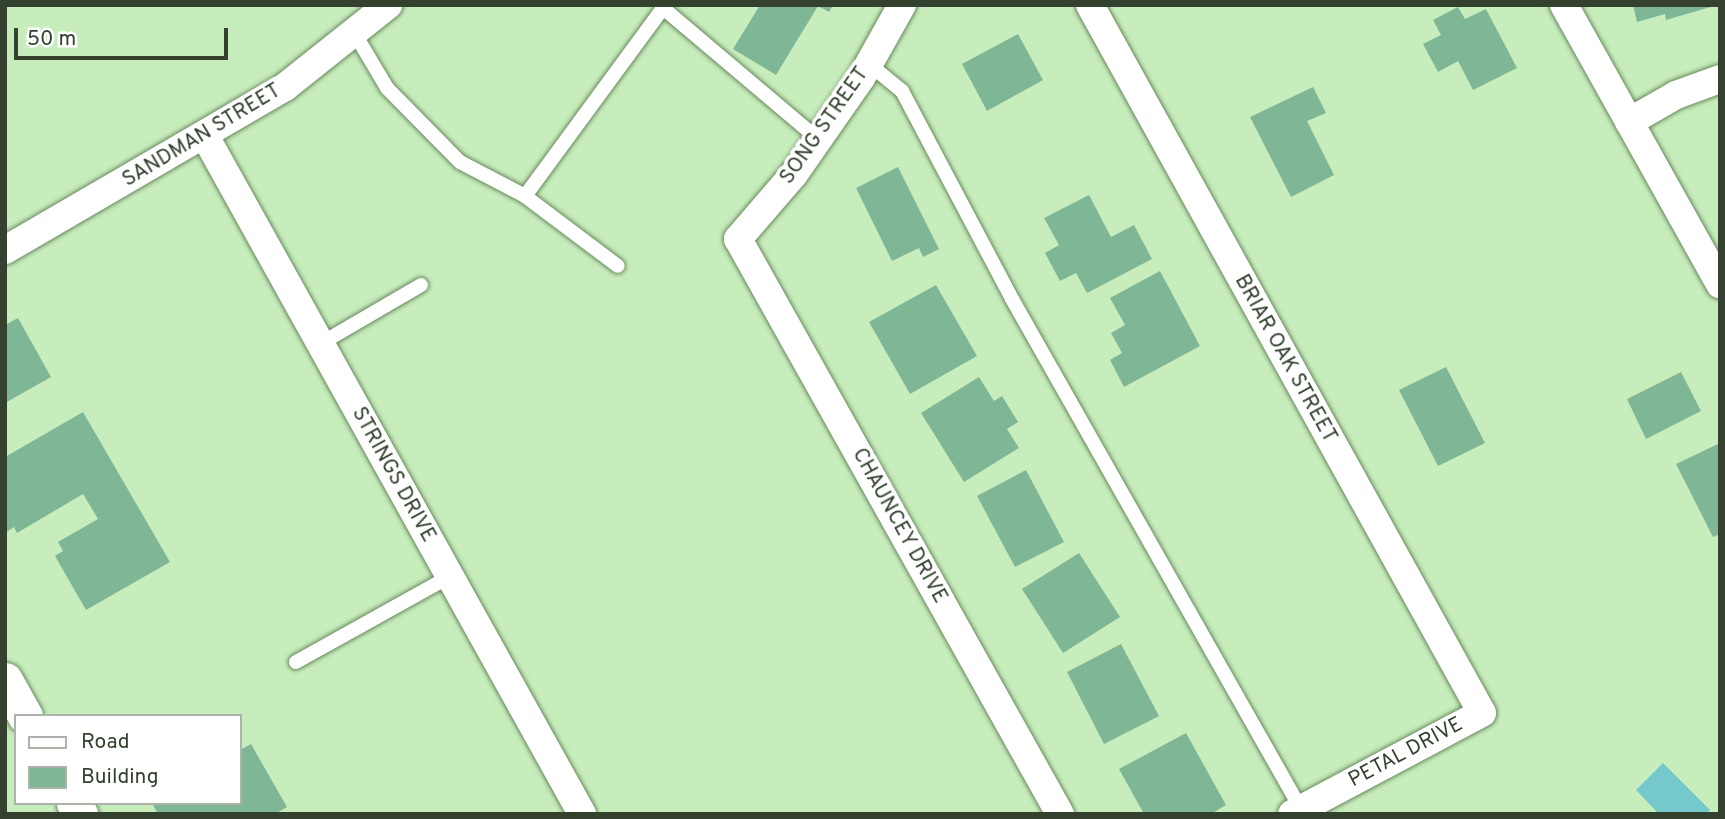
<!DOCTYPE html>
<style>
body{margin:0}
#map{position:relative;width:1725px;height:819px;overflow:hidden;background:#c8edbd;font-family:Overpass,sans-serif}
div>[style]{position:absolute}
.water>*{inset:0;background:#75c9cc}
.building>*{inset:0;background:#7fb796}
.roads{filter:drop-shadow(0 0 2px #68895d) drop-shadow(0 0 2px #68895d)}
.service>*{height:14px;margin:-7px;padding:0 7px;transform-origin:7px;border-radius:7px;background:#fff}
.minor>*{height:28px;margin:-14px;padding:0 14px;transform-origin:14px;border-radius:14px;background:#fff}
.tertiary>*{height:35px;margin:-17.5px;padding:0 17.5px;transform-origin:17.5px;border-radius:17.5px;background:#fff}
span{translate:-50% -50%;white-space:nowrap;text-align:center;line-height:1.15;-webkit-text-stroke:7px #fff;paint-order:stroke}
.street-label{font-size:21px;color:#33412e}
.frame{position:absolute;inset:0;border:7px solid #33412e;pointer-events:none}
.legend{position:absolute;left:14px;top:714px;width:228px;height:91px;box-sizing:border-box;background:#fff;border:2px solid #adb3ab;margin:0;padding:9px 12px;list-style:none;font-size:21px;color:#33412e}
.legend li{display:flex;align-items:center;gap:14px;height:35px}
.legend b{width:35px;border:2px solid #adb3ab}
.scale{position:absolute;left:14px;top:28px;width:214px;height:32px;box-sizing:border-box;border:4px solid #33412e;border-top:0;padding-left:9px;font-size:21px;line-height:24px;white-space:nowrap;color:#33412e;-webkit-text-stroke:5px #fff;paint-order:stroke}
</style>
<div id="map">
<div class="water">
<i style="clip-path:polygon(1663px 763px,1710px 810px,1706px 814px,1659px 814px,1636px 790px)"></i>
</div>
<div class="building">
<i style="clip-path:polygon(760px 5px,833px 5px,829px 12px,818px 6px,776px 75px,733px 49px)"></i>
<i style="clip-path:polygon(1633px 5px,1714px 5px,1714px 6px,1666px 20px,1665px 14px,1637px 22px)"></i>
<i style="clip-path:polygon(1458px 7px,1465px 19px,1486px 9px,1517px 68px,1473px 90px,1458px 61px,1438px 72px,1423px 44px,1441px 35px,1433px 20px)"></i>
<i style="clip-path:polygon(1018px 34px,1043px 80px,987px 111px,962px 64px)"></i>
<i style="clip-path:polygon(1313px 87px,1326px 113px,1307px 121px,1334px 175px,1291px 197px,1250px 117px)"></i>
<i style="clip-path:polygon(898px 167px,939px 249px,923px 257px,919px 248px,892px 261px,856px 188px)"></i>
<i style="clip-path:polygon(1089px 195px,1111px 237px,1134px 225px,1152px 259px,1087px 293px,1076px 273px,1060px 281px,1045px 253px,1059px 245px,1044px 218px)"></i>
<i style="clip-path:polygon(1160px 271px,1200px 346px,1124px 387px,1110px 360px,1122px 353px,1111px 333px,1125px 325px,1110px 298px)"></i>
<i style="clip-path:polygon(936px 285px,977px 356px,910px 394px,869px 322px)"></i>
<i style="clip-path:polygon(18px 318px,51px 377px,5px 403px,5px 325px)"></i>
<i style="clip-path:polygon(1446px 367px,1485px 443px,1438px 466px,1399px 390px)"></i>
<i style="clip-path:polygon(1681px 372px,1701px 411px,1646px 439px,1627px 399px)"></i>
<i style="clip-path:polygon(979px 377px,994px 401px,1002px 396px,1018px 422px,1007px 429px,1019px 448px,964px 482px,921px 413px)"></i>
<i style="clip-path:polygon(83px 412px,170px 562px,86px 610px,55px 556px,63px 551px,58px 542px,98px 519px,83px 494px,17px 533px,14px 527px,5px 533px,5px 457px)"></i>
<i style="clip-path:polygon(1720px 443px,1720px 534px,1713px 537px,1676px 464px)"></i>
<i style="clip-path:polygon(1026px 470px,1064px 542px,1015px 567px,977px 496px)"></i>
<i style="clip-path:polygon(1079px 553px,1120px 617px,1063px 653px,1022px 589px)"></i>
<i style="clip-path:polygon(1121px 644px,1159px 716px,1104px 744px,1067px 672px)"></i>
<i style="clip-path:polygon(1186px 733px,1226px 805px,1211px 814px,1144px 814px,1119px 769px)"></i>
<i style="clip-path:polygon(251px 744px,287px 807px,275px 814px,158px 814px,152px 803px,240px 803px,240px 750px)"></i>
</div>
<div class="roads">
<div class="service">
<i style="left:355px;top:34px;width:63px;rotate:59.3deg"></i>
<i style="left:387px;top:88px;width:104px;rotate:45.4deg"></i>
<i style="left:460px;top:162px;width:73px;rotate:27.6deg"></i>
<i style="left:525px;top:196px;width:233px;rotate:-53.7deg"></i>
<i style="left:663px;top:8px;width:203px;rotate:40.2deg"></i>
<i style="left:869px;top:64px;width:43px;rotate:39.3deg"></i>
<i style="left:902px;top:91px;width:235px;rotate:62.1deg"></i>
<i style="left:1012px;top:299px;width:586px;rotate:60.46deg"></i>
<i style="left:525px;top:196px;width:116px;rotate:37deg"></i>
<i style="left:320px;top:344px;width:117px;rotate:-30.3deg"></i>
<i style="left:296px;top:662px;width:175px;rotate:-29.1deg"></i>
</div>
<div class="minor">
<i style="left:902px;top:5px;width:84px;rotate:119.3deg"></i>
<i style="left:861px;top:78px;width:117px;rotate:124.9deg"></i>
<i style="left:794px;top:174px;width:86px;rotate:130.7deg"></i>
<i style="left:738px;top:239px;width:659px;rotate:60.75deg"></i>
<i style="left:1090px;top:5px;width:809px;rotate:61.03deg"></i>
<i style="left:1482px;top:713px;width:215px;rotate:152deg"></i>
<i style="left:1564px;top:5px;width:320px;rotate:60.8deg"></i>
<i style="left:1629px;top:122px;width:54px;rotate:-29.9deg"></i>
<i style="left:1676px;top:95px;width:47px;rotate:-20deg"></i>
<i style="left:205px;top:136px;width:776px;rotate:60.92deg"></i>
<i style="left:5px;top:250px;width:324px;rotate:-30.2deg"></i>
<i style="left:285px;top:87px;width:132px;rotate:-38.5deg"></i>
</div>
<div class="tertiary">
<i style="left:5px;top:680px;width:41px;rotate:60.9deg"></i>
<i style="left:74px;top:803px;width:13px;rotate:61deg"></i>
</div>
</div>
<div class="street-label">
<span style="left:825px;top:126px;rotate:-55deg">SONG STREET</span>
<span style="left:202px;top:136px;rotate:-31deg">SANDMAN STREET</span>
<span style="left:1285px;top:359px;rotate:61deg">BRIAR OAK STREET</span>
<span style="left:393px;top:475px;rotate:61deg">STRINGS DRIVE</span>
<span style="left:899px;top:526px;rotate:61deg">CHAUNCEY DRIVE</span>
<span style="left:1406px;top:753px;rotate:-28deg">PETAL DRIVE</span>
</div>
<div class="frame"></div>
<ul class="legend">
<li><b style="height:9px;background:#fff"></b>Road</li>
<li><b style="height:19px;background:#7fb796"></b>Building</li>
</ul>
<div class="scale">50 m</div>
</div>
